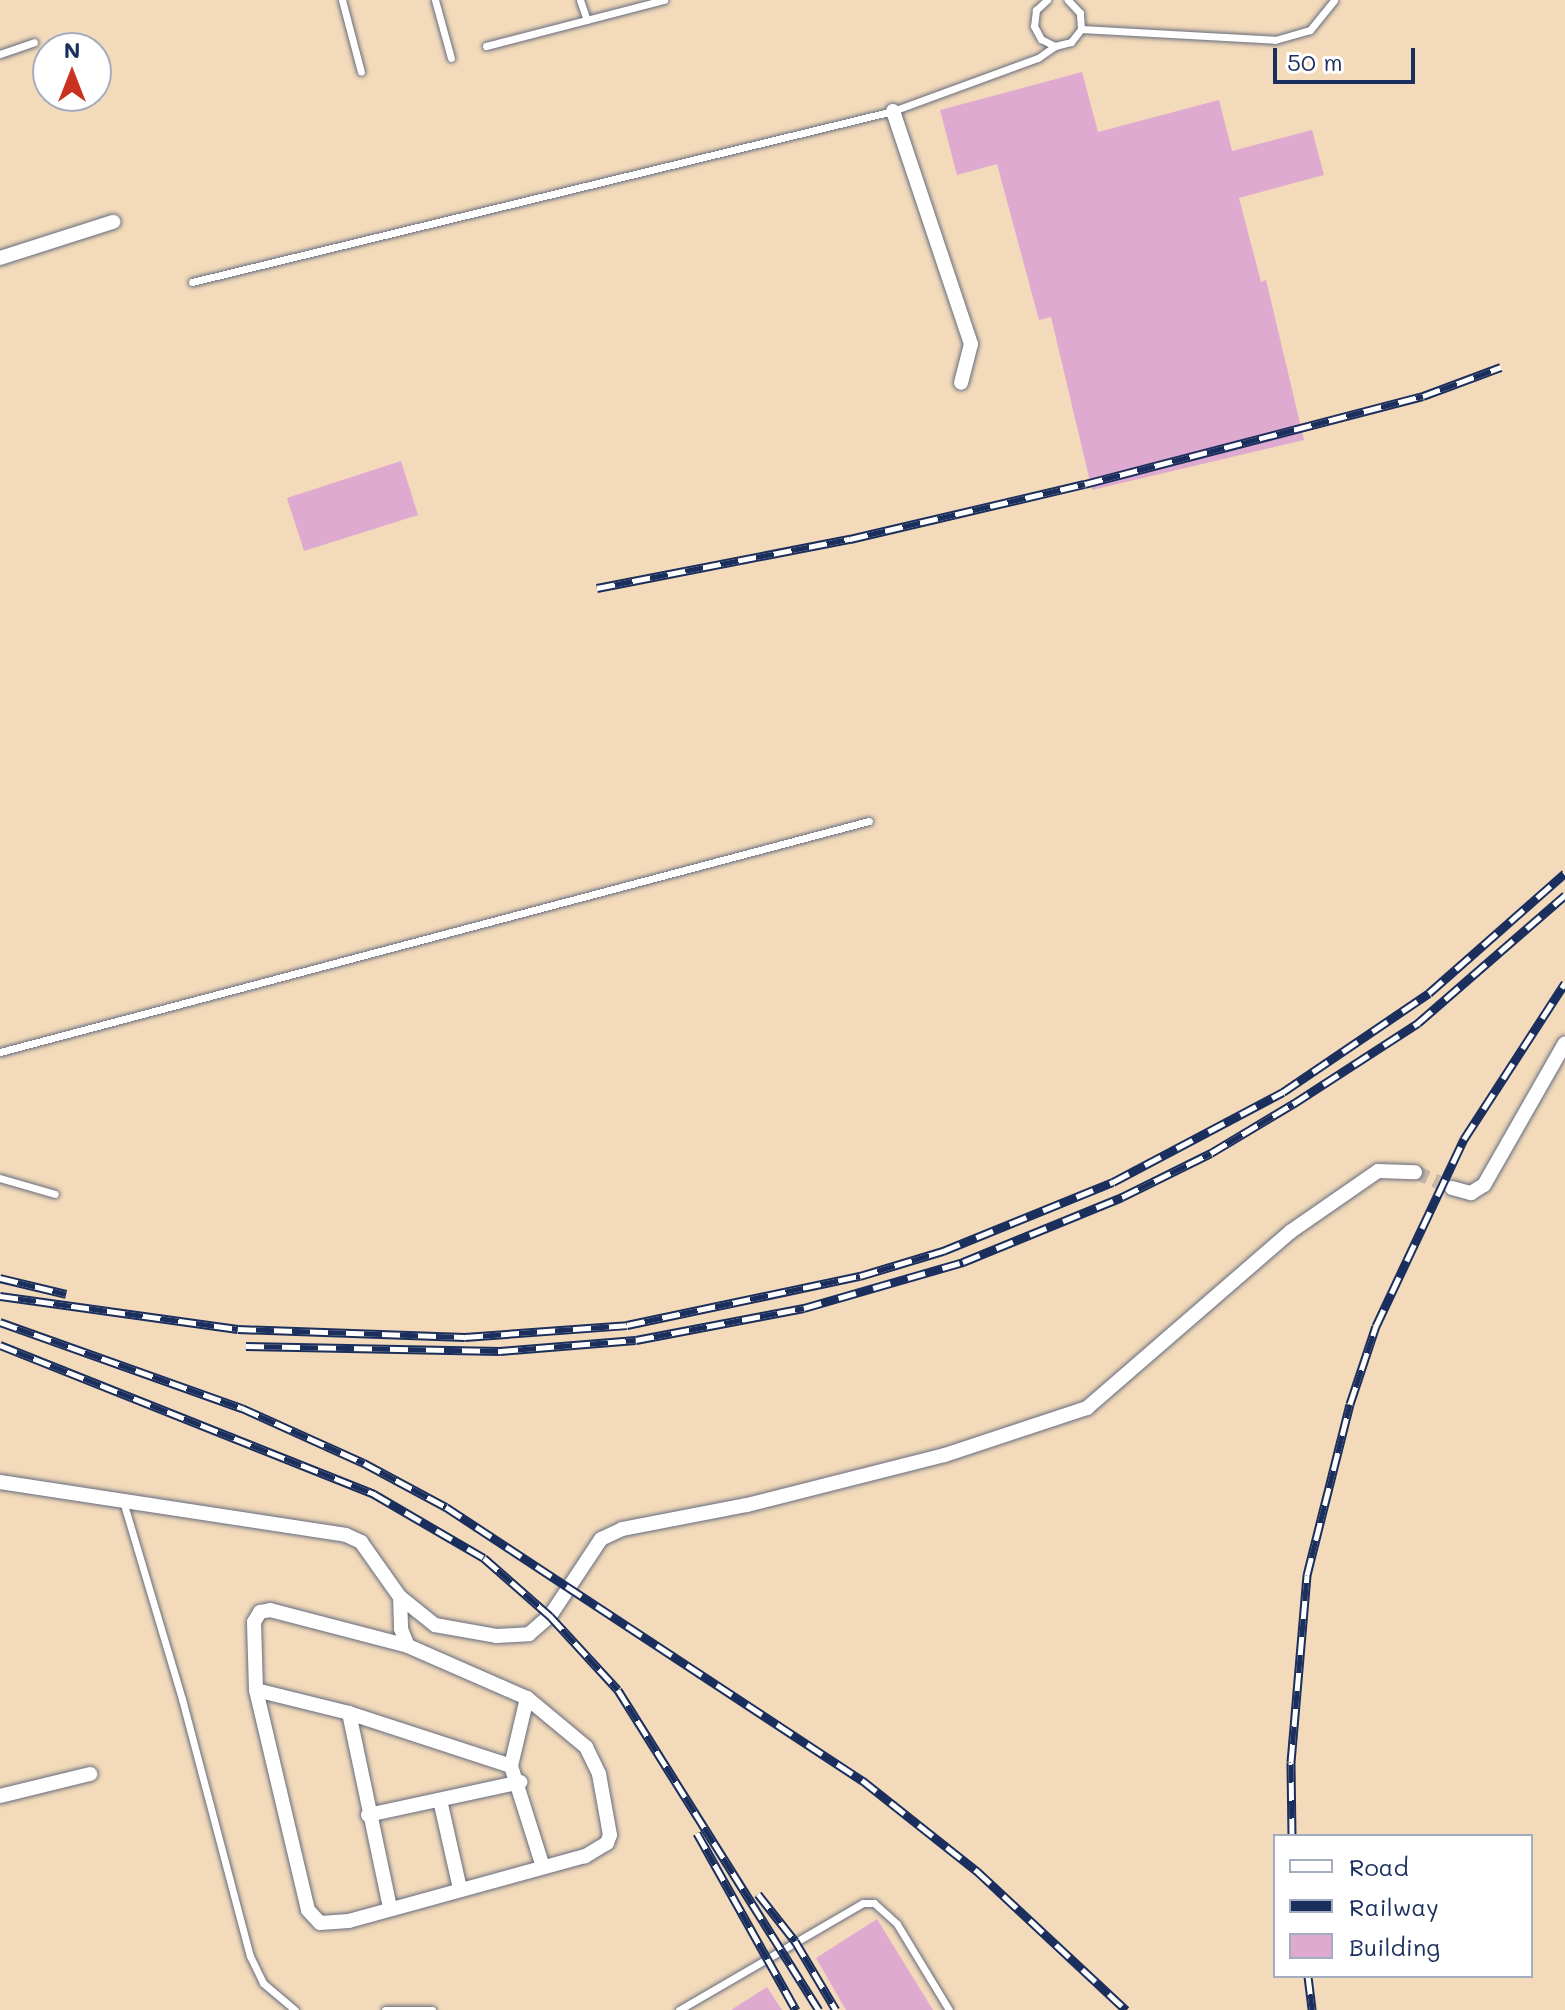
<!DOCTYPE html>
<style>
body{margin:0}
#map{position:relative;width:1565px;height:2010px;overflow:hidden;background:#f2daba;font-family:Mali,sans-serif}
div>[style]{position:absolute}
.building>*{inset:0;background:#dfaad0}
.street-tunnel>*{height:14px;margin-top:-7px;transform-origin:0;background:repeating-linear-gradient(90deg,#c7b8a8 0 14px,transparent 0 21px)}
.roads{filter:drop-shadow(0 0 2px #666b7e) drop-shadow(0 0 2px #666b7e)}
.lane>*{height:7px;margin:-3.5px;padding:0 3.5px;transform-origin:3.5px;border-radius:3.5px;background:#fff}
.street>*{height:14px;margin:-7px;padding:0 7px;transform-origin:7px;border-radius:7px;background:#fff}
.rail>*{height:9px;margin-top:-4.5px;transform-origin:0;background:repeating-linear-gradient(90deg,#fff 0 18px,#1b2f5e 0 36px);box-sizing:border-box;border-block:2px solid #1b2f5e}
span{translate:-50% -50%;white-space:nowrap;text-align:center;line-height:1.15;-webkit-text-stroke:8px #fff;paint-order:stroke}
.legend{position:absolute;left:1273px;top:1834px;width:260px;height:144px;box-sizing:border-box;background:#fff;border:2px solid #a4acbf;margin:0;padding:10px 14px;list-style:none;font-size:24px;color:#1b2f5e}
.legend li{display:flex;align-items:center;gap:16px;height:40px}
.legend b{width:40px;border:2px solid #a4acbf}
.north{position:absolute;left:32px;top:32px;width:80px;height:80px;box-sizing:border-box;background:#fff;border:2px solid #a4acbf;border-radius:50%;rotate:0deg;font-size:22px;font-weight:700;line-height:32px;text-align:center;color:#1b2f5e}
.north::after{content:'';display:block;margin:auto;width:28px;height:36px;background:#c8321e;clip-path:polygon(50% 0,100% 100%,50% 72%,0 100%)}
.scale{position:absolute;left:1273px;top:48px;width:142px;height:36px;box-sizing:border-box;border:4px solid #1b2f5e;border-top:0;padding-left:10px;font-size:24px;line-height:28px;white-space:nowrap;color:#1b2f5e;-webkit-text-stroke:6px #fff;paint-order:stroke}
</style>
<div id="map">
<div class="building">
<i style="clip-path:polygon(1082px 72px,1098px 132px,1219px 100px,1232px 151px,1312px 130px,1324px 175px,1239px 198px,1261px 282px,1266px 280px,1304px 440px,1092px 490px,1051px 317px,1039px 320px,997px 164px,957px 175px,940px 110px)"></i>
<i style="clip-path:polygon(401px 461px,418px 515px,304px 551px,287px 498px)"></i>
<i style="clip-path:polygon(877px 1919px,933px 2010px,846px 2010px,816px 1958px)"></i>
<i style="clip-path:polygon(767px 1987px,782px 2010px,731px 2010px)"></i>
</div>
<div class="street-tunnel">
<i style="left:1415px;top:1172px;width:40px;rotate:23.4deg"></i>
</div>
<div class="roads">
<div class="lane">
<i style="left:342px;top:0;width:74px;rotate:75.2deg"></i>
<i style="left:435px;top:0;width:60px;rotate:74.6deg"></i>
<i style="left:580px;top:0;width:21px;rotate:71deg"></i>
<i style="left:1047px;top:0;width:15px;rotate:138deg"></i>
<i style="left:1036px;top:10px;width:16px;rotate:97deg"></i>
<i style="left:1034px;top:26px;width:15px;rotate:62deg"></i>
<i style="left:1041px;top:39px;width:16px;rotate:27deg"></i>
<i style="left:1055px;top:46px;width:16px;rotate:-14deg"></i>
<i style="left:1071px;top:42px;width:16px;rotate:-52deg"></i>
<i style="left:1081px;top:29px;width:16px;rotate:-94deg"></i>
<i style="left:1080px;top:13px;width:18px;rotate:-133deg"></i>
<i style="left:1081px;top:29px;width:194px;rotate:3.2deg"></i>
<i style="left:1275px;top:40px;width:36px;rotate:-16deg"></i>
<i style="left:1310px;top:30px;width:38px;rotate:-51deg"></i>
<i style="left:486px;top:46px;width:184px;rotate:-14.5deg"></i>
<i style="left:0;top:54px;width:36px;rotate:-19deg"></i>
<i style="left:192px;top:282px;width:722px;rotate:-13.71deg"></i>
<i style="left:893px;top:111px;width:154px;rotate:-20.1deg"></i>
<i style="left:1038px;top:58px;width:21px;rotate:-35deg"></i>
<i style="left:0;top:1052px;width:899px;rotate:-14.89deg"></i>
<i style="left:0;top:1178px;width:57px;rotate:16.2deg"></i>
<i style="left:123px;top:1501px;width:207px;rotate:73.4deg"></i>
<i style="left:182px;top:1699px;width:266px;rotate:75.2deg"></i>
<i style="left:250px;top:1956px;width:30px;rotate:64deg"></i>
<i style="left:263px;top:1983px;width:42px;rotate:40.2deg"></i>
<i style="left:385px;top:2010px;width:47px"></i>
<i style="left:679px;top:2010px;width:213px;rotate:-30.2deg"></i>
<i style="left:863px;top:1903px;width:11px"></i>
<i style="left:874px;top:1903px;width:31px;rotate:42deg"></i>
<i style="left:897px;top:1924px;width:100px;rotate:58.8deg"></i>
</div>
<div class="street">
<i style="left:893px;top:111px;width:246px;rotate:71.5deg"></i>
<i style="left:971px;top:344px;width:40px;rotate:104.4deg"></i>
<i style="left:0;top:258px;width:119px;rotate:-17.7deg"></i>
<i style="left:1452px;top:1188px;width:20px;rotate:15deg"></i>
<i style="left:1471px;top:1193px;width:15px;rotate:-32deg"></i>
<i style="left:1484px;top:1185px;width:163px;rotate:-60.3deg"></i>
<i style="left:0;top:1482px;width:350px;rotate:8.7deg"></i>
<i style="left:346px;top:1535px;width:17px;rotate:25deg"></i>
<i style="left:361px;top:1542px;width:67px;rotate:54.7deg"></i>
<i style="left:400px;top:1597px;width:45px;rotate:38.7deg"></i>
<i style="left:435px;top:1625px;width:62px;rotate:10.2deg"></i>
<i style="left:496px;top:1636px;width:33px;rotate:-3deg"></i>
<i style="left:529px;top:1634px;width:28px;rotate:-41deg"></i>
<i style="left:550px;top:1616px;width:92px;rotate:-56.5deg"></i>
<i style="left:601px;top:1539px;width:23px;rotate:-25deg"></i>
<i style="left:622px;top:1529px;width:127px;rotate:-10.9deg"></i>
<i style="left:747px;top:1505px;width:204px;rotate:-14.2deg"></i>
<i style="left:945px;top:1455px;width:150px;rotate:-18.3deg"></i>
<i style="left:1087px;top:1408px;width:269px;rotate:-40.9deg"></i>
<i style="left:1290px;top:1232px;width:107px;rotate:-34.7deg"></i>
<i style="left:1378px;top:1171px;width:37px;rotate:2deg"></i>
<i style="left:400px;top:1597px;width:32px;rotate:88deg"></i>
<i style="left:401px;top:1629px;width:18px;rotate:68deg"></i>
<i style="left:408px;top:1646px;width:130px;rotate:23.6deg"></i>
<i style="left:527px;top:1698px;width:77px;rotate:39.7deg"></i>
<i style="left:586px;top:1747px;width:30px;rotate:64deg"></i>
<i style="left:599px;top:1774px;width:62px;rotate:79.8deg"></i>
<i style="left:610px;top:1835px;width:9px;rotate:111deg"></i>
<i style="left:607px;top:1843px;width:26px;rotate:149deg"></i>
<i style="left:585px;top:1856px;width:245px;rotate:164.6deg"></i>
<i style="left:349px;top:1921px;width:29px;rotate:176deg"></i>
<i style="left:320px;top:1923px;width:18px;rotate:-133deg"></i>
<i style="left:308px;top:1910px;width:226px;rotate:-103.3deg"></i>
<i style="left:256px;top:1690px;width:68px;rotate:-91.7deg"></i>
<i style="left:254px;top:1622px;width:12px;rotate:-59deg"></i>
<i style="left:260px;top:1612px;width:10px;rotate:-11deg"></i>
<i style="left:270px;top:1610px;width:143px;rotate:14.6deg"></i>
<i style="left:256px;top:1690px;width:96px;rotate:13.9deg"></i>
<i style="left:349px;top:1713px;width:170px;rotate:18.1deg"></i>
<i style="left:511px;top:1766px;width:106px;rotate:72.4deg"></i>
<i style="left:349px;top:1713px;width:199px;rotate:78.1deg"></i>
<i style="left:511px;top:1766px;width:70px;rotate:-76.8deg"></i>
<i style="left:0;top:1796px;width:93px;rotate:-13.7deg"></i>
<i style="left:440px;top:1800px;width:91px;rotate:77.3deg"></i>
<i style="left:368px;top:1815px;width:156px;rotate:-12.2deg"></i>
</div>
</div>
<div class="rail">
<i style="left:597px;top:588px;width:258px;rotate:-11deg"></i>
<i style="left:850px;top:539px;width:241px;rotate:-13.2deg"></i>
<i style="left:1085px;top:484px;width:349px;rotate:-14.6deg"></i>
<i style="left:1423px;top:396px;width:83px;rotate:-20.4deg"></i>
<i style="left:0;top:1278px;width:68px;rotate:13.6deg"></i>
<i style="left:0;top:1296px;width:240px;rotate:7.9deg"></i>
<i style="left:238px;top:1329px;width:227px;rotate:2deg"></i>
<i style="left:465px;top:1337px;width:162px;rotate:-4.2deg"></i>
<i style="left:627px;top:1325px;width:238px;rotate:-11.9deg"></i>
<i style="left:860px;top:1276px;width:87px;rotate:-16.8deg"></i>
<i style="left:943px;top:1251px;width:183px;rotate:-22.1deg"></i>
<i style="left:1113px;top:1182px;width:192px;rotate:-27.9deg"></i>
<i style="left:1283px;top:1092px;width:176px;rotate:-34.1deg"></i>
<i style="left:1429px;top:993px;width:181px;rotate:-41.4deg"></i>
<i style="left:0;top:1322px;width:257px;rotate:19.6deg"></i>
<i style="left:242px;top:1408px;width:134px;rotate:24.3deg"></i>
<i style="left:364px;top:1463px;width:93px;rotate:28.2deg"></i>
<i style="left:446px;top:1507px;width:498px;rotate:33.3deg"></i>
<i style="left:862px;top:1780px;width:147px;rotate:38.4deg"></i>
<i style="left:977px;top:1871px;width:204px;rotate:43deg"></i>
<i style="left:0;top:1345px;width:403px;rotate:21.7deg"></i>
<i style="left:374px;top:1494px;width:127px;rotate:30.2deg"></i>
<i style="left:484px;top:1558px;width:88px;rotate:41.3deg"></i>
<i style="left:550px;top:1616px;width:100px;rotate:47.4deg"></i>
<i style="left:618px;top:1690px;width:378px;rotate:57.9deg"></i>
<i style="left:246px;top:1346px;width:254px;rotate:1.1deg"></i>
<i style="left:500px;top:1351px;width:136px;rotate:-4.6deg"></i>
<i style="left:636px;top:1340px;width:171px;rotate:-10.8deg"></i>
<i style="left:804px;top:1308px;width:166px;rotate:-16.1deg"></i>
<i style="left:963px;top:1262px;width:172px;rotate:-22.2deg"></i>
<i style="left:1122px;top:1197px;width:99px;rotate:-26.3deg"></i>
<i style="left:1211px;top:1153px;width:96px;rotate:-30.9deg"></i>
<i style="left:1293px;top:1104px;width:149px;rotate:-32.9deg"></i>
<i style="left:1418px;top:1023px;width:195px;rotate:-41deg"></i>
<i style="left:697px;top:1833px;width:203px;rotate:60.8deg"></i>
<i style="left:1292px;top:1836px;width:74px;rotate:-90.8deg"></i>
<i style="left:1291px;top:1762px;width:188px;rotate:-85.1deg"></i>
<i style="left:1307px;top:1575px;width:176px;rotate:-75.9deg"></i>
<i style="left:1350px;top:1404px;width:82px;rotate:-71.6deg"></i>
<i style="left:1376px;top:1326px;width:207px;rotate:-64.8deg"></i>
<i style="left:1464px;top:1139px;width:186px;rotate:-57.1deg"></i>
<i style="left:758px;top:1894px;width:60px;rotate:51.8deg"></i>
<i style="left:795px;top:1941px;width:80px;rotate:59.3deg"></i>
<i style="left:1308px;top:1976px;width:34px;rotate:83deg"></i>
</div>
<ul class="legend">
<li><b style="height:10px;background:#fff"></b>Road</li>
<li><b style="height:10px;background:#1b2f5e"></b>Railway</li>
<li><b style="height:22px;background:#dfaad0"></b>Building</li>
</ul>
<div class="north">N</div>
<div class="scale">50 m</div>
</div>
